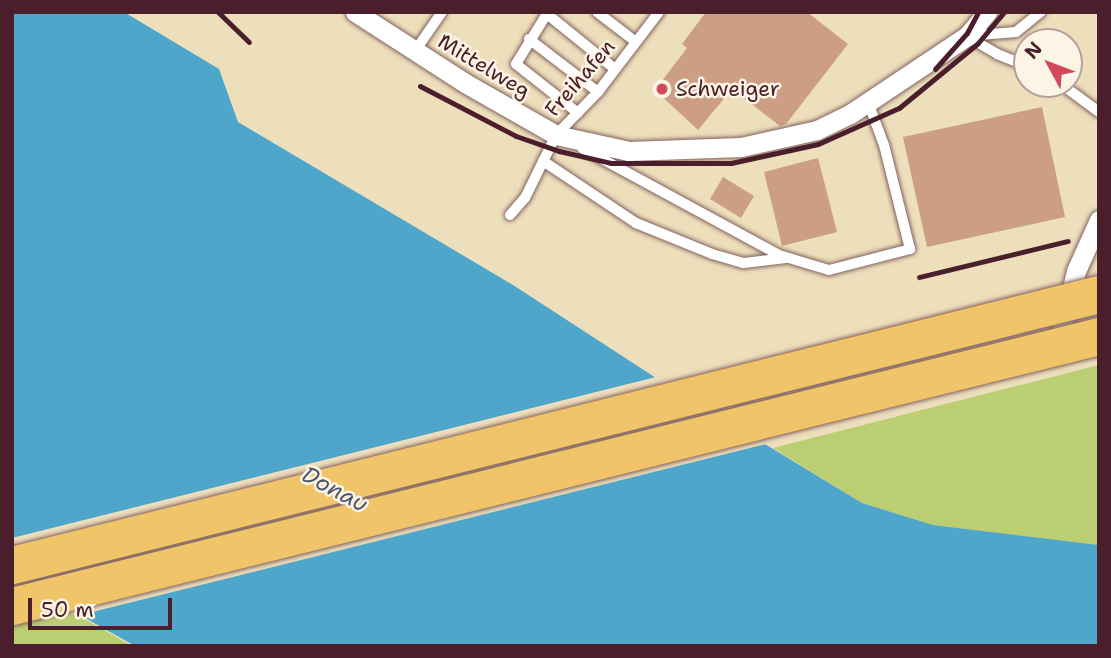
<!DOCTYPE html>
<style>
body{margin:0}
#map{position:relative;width:1111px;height:658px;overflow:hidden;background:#eddfbc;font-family:"Shantell Sans",sans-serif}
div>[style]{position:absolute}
.green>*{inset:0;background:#bbce72}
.water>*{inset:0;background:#4ea7cb}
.pier>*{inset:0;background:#eddfbc}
.building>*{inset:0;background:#cc9f85}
.roads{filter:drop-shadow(0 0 2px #83625e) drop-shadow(0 0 2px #83625e)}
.lane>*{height:10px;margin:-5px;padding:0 5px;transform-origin:5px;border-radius:5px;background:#fff}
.street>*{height:19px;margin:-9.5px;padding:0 9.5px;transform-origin:9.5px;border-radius:9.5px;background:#fff}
.rail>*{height:5px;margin:-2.5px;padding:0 2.5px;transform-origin:2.5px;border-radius:2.5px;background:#4a1f2b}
.bridges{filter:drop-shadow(0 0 2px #83625e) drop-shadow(0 0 2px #83625e)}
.highway-bridge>*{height:37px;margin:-18.5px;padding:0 18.5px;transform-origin:18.5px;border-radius:18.5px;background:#f0c469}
.dots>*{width:19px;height:19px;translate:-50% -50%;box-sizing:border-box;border:4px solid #fcf5e5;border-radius:50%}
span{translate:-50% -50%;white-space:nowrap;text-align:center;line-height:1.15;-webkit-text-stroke:5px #fcf5e5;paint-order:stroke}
.street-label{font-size:21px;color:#4a1f2b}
.poi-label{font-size:21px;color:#4a1f2b}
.left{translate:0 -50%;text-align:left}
.water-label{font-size:23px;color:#4c556b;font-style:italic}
.frame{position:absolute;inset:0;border:14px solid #4a1f2b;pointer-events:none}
.north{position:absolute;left:1013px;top:28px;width:70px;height:70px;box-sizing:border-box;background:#fcf5e5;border:2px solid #b59f9b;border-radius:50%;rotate:311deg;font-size:19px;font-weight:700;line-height:28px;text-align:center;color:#4a1f2b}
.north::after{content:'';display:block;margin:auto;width:24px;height:32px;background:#d1495b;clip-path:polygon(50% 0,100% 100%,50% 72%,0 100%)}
.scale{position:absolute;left:28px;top:598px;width:144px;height:32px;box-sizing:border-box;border:4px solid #4a1f2b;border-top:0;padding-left:9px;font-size:21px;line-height:24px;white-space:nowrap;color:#4a1f2b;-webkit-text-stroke:5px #fcf5e5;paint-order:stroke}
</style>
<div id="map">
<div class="green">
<i style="clip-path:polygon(1099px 365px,1099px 545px,933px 525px,862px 503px,773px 448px)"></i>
<i style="clip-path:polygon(67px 609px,132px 646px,12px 646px,12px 625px)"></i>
</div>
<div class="water">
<i style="clip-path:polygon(12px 12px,124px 12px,219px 69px,238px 122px,513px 285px,653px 376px,862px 503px,933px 525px,1099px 545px,1099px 646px,135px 646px,12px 577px)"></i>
</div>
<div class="pier">
<i style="clip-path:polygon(660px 376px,770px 443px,76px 616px,12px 581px,12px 538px)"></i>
</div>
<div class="building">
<i style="clip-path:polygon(706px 12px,807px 12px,848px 44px,786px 124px,780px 126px,732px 89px,698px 130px,655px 90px,687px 48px,682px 44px)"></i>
<i style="clip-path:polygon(1042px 107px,1065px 217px,927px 247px,903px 137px)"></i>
<i style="clip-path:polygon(818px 158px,837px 232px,782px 246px,764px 172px)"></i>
<i style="clip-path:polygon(723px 177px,754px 196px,741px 218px,710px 199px)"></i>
</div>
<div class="roads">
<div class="lane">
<i style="left:548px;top:12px;width:61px;rotate:121.6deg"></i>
<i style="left:516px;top:64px;width:79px;rotate:38.3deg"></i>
<i style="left:597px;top:12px;width:49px;rotate:37.6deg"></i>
<i style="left:547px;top:14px;width:87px;rotate:39deg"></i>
<i style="left:968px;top:36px;width:48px;rotate:-4.8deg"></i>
<i style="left:1016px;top:32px;width:32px;rotate:-39deg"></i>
<i style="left:968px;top:37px;width:34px;rotate:30deg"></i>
<i style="left:997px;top:54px;width:32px;rotate:22deg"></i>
<i style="left:529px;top:39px;width:87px;rotate:37.5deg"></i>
<i style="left:415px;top:51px;width:47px;rotate:-55.3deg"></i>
<i style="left:1061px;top:84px;width:47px;rotate:36.4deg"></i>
<i style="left:582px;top:148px;width:224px;rotate:28.5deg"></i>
<i style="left:779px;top:255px;width:52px;rotate:16.7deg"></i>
<i style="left:829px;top:270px;width:84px;rotate:-14.5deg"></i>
<i style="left:910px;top:249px;width:107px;rotate:-104deg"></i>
<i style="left:884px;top:145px;width:46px;rotate:-110.4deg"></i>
<i style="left:543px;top:161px;width:112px;rotate:33.7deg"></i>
<i style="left:636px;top:223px;width:82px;rotate:22.2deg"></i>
<i style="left:712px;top:254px;width:33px;rotate:16deg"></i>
<i style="left:744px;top:263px;width:42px;rotate:-6.8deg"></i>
<i style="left:510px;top:215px;width:23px;rotate:-49deg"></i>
<i style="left:525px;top:198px;width:70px;rotate:-63.8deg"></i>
<i style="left:556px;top:135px;width:60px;rotate:-45.7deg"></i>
<i style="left:598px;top:92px;width:101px;rotate:-52.7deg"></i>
</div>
<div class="street">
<i style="left:355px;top:12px;width:131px;rotate:32.8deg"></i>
<i style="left:465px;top:83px;width:105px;rotate:29.7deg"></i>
<i style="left:556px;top:135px;width:75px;rotate:12.4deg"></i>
<i style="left:629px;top:151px;width:112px;rotate:-2deg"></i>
<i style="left:741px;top:147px;width:78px;rotate:-12.6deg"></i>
<i style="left:817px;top:130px;width:37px;rotate:-26deg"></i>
<i style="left:850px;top:114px;width:141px;rotate:-33.7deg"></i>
<i style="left:967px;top:36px;width:31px;rotate:-50deg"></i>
<i style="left:1056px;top:352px;width:83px;rotate:-76.1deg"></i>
<i style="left:1076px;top:271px;width:56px;rotate:-65.7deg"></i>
</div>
</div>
<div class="rail">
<i style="left:218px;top:12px;width:43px;rotate:44.1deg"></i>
<i style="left:935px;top:69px;width:48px;rotate:-48.4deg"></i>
<i style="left:967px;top:33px;width:24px;rotate:-62deg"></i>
<i style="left:420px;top:86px;width:108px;rotate:27.5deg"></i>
<i style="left:516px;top:136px;width:46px;rotate:19.2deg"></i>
<i style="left:559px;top:151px;width:53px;rotate:13deg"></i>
<i style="left:611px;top:163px;width:120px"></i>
<i style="left:731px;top:163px;width:89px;rotate:-12.3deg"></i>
<i style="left:818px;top:144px;width:89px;rotate:-24deg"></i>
<i style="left:899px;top:108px;width:102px;rotate:-39.4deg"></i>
<i style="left:978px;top:43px;width:40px;rotate:-50deg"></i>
<i style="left:919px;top:277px;width:153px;rotate:-13.6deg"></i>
</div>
<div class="bridges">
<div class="highway-bridge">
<i style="left:12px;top:565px;width:1120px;rotate:-14deg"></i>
<i style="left:12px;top:606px;width:1120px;rotate:-13.95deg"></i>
</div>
</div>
<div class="dots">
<i style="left:662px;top:89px;background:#d1495b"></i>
</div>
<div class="street-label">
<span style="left:484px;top:66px;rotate:31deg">Mittelweg</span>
<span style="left:580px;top:78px;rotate:-49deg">Freihafen</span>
</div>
<div class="poi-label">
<span class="left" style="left:676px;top:89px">Schweiger</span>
</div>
<div class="water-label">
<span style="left:335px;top:489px;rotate:28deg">Donau</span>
</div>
<div class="frame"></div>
<div class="north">N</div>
<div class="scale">50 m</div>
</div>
